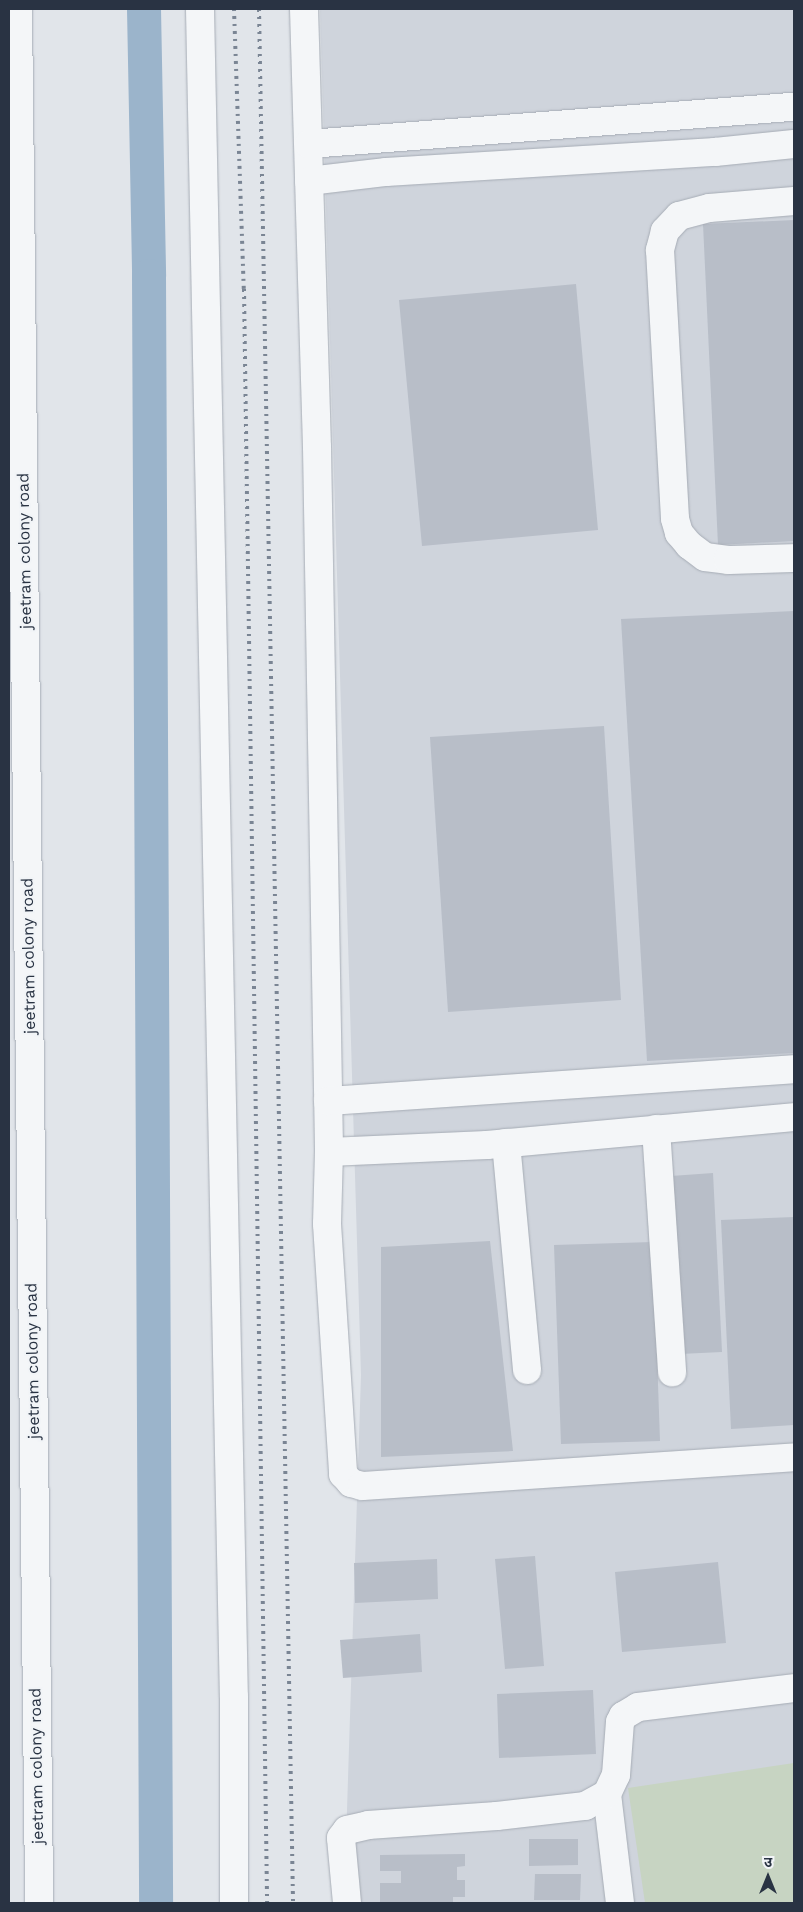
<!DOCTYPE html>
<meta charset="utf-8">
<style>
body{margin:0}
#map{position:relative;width:803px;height:1912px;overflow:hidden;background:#e1e5ea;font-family:"Work Sans","Noto Sans Devanagari",sans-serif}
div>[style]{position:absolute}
.built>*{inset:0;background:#cfd4dc}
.green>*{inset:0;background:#c7d4c2}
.canal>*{height:34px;margin:-17px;padding:0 17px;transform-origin:17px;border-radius:17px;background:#9bb4cb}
.building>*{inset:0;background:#b8bec8}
.roads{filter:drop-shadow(0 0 1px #a6acb5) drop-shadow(0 0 1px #a6acb5)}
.minor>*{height:28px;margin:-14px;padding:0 14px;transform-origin:14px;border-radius:14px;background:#f4f6f8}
.rail>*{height:4px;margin-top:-2px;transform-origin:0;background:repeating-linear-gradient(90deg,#7a8594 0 2.5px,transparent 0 7.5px)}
span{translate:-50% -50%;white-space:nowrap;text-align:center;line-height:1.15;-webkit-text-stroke:4px #f1f4f7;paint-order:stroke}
.street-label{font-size:16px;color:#293343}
.frame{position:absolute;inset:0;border:10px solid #293343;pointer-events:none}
.north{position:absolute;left:743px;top:1852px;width:50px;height:50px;-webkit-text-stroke:4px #f1f4f7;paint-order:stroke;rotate:0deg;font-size:14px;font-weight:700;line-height:20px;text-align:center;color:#293343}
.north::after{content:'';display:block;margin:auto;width:18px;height:22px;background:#293343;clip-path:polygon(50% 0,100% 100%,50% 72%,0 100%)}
</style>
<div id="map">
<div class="built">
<i style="clip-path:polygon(320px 9px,794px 9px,794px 1903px,344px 1903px,361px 1375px)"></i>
</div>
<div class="green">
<i style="clip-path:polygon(794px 1763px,794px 1903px,645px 1903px,628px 1788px)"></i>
</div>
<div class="canal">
<i style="left:144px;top:9px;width:267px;rotate:88.9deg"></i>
<i style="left:149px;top:276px;width:1627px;rotate:89.75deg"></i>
</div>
<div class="building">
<i style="clip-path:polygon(794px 220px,794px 541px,718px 545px,703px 224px)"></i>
<i style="clip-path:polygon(576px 284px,598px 530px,422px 546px,399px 300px)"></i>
<i style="clip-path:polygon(794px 611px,794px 1053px,647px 1061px,621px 619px)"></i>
<i style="clip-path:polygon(604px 726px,621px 1000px,448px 1012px,430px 737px)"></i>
<i style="clip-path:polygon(713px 1173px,722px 1352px,680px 1354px,671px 1176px)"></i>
<i style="clip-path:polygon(794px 1217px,794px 1425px,731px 1429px,721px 1220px)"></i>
<i style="clip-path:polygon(490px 1241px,513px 1451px,381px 1457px,381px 1247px)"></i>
<i style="clip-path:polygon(653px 1242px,660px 1441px,561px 1444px,554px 1245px)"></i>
<i style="clip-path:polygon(535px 1556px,544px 1666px,505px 1669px,495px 1559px)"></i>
<i style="clip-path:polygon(437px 1559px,438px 1599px,355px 1603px,354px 1563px)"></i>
<i style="clip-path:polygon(718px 1562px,726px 1643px,622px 1652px,615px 1572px)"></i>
<i style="clip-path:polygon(420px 1634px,422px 1672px,343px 1678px,340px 1640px)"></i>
<i style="clip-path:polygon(593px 1690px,596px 1754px,499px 1758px,497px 1694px)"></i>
<i style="clip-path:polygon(529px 1839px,578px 1839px,578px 1865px,529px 1866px)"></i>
<i style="clip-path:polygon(465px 1854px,465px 1866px,457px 1867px,457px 1880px,465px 1880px,465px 1897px,453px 1897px,453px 1903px,380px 1903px,380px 1883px,401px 1883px,401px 1871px,380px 1871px,380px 1855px)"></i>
<i style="clip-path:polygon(535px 1874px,581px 1874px,580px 1900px,534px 1900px)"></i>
</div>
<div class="roads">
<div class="minor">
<i style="left:18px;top:9px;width:1894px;rotate:89.36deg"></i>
<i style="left:200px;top:9px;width:1688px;rotate:88.85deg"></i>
<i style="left:234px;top:1697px;width:206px;rotate:90deg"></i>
<i style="left:304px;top:9px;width:438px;rotate:88.3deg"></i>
<i style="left:317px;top:447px;width:705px;rotate:89.02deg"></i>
<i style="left:329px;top:1152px;width:72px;rotate:91.6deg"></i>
<i style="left:327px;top:1224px;width:251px;rotate:86.3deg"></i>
<i style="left:343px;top:1474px;width:12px;rotate:48deg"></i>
<i style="left:351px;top:1483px;width:11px;rotate:15deg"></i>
<i style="left:362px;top:1486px;width:433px;rotate:-3.8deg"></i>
<i style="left:309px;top:144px;width:486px;rotate:-4.4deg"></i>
<i style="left:309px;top:181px;width:78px;rotate:-6.7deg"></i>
<i style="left:386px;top:172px;width:330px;rotate:-3.5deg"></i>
<i style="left:715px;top:152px;width:79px;rotate:-5.8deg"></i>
<i style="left:794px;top:201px;width:85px;rotate:175.3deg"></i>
<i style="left:709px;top:208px;width:31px;rotate:165deg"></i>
<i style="left:679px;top:216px;width:21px;rotate:133deg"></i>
<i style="left:665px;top:231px;width:20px;rotate:105deg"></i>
<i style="left:660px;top:250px;width:269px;rotate:86.8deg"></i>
<i style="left:675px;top:519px;width:15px;rotate:74deg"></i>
<i style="left:679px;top:533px;width:16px;rotate:50deg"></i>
<i style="left:689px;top:545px;width:20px;rotate:37deg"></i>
<i style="left:705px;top:557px;width:23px;rotate:7deg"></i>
<i style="left:728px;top:560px;width:66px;rotate:-1.7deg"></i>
<i style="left:328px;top:1101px;width:467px;rotate:-3.9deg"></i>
<i style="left:656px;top:1129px;width:244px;rotate:86.2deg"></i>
<i style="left:506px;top:1143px;width:228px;rotate:84.7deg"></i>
<i style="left:329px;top:1152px;width:158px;rotate:-2.5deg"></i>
<i style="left:487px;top:1145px;width:308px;rotate:-5.2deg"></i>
<i style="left:607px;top:1794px;width:110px;rotate:83.2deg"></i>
<i style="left:347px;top:1903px;width:65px;rotate:-95.3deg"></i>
<i style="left:341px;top:1838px;width:10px;rotate:-53deg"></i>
<i style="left:347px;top:1830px;width:22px;rotate:-13deg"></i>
<i style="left:368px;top:1825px;width:129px;rotate:-4deg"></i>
<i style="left:497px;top:1816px;width:89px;rotate:-6.5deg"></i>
<i style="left:585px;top:1806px;width:25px;rotate:-29deg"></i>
<i style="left:607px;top:1794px;width:21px;rotate:-65deg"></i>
<i style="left:616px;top:1775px;width:53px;rotate:-85.7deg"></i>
<i style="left:620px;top:1722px;width:7px;rotate:-63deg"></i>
<i style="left:623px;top:1716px;width:17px;rotate:-31deg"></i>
<i style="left:638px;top:1707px;width:157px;rotate:-6.9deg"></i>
</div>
</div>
<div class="rail">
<i style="left:234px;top:9px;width:280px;rotate:88deg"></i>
<i style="left:244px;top:289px;width:1614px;rotate:89.18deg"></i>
<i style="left:259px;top:9px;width:1894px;rotate:88.97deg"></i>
</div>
<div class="street-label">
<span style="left:25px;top:551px;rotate:-91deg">jeetram colony road</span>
<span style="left:29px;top:956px;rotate:-91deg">jeetram colony road</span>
<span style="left:33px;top:1361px;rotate:-91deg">jeetram colony road</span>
<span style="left:37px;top:1766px;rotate:-91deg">jeetram colony road</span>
</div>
<div class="frame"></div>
<div class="north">उ</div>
</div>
